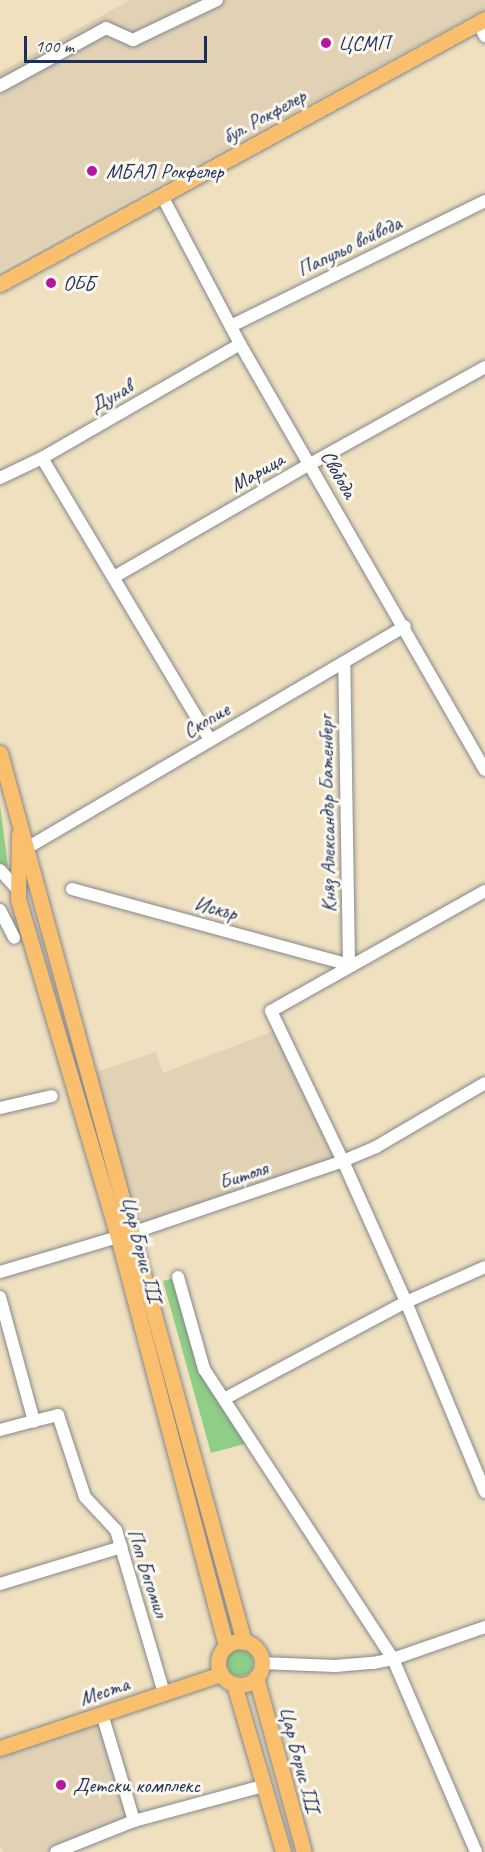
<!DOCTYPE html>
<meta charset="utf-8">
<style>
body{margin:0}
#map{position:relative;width:485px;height:1852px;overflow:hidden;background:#efe0bf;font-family:Caveat,sans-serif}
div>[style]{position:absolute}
.built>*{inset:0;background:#e1d2b6}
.green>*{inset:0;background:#8ece86}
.round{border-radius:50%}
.roads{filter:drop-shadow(0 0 2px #85888e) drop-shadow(0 0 2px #85888e)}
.minor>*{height:12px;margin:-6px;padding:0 6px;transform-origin:6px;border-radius:6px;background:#fff}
.major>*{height:15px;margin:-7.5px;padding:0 7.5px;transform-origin:7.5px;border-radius:7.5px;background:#f9bf6c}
.major>.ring{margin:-7.5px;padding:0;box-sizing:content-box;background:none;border:15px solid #f9bf6c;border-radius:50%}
.dots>*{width:16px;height:16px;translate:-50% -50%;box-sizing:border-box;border:3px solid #fbf7ec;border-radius:50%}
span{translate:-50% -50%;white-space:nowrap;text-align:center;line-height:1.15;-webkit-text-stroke:6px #fbf7ec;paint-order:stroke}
.poi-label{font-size:21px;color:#1b2f5e}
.left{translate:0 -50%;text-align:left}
.street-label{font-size:21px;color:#1b2f5e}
.scale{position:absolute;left:24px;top:36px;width:183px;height:27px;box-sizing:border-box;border:3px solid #1b2f5e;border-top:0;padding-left:8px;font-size:18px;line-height:21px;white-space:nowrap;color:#1b2f5e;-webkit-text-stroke:4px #fbf7ec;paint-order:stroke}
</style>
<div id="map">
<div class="built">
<i style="clip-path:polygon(130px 0,485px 0,485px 9px,0 270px,0 72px)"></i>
<i style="clip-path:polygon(279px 1029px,343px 1161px,132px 1233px,90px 1074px,156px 1052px,163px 1073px)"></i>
<i style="clip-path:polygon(102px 1714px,134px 1821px,56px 1852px,4px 1852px,0 1847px,0 1748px)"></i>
</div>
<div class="green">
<i style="clip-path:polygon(0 805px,8px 866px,4px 867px,0 863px)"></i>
<i style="clip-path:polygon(178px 1277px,204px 1369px,252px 1442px,211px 1453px,163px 1281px)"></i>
<i class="round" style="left:227px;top:1650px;width:26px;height:26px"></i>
</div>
<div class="roads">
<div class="minor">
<i style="left:478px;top:23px;width:15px;rotate:62deg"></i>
<i style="left:0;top:86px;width:121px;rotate:-28.7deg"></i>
<i style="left:106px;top:28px;width:30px;rotate:24deg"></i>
<i style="left:133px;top:40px;width:93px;rotate:-25.5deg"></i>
<i style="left:162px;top:196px;width:167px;rotate:62.2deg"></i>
<i style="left:240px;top:344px;width:491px;rotate:60.1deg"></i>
<i style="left:231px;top:326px;width:283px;rotate:-26.2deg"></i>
<i style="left:42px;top:458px;width:328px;rotate:59.2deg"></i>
<i style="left:0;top:478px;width:47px;rotate:-25.5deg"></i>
<i style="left:42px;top:458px;width:228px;rotate:-29.9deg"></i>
<i style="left:114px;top:577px;width:226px;rotate:-30deg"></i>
<i style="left:310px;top:464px;width:200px;rotate:-29deg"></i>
<i style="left:27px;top:848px;width:438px;rotate:-30.4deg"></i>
<i style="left:0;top:870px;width:24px;rotate:48deg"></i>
<i style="left:72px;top:889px;width:287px;rotate:15.3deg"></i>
<i style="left:349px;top:965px;width:303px;rotate:-90.9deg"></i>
<i style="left:485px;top:891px;width:245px;rotate:150.7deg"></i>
<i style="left:271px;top:1011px;width:166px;rotate:64.4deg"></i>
<i style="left:343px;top:1161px;width:154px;rotate:65.9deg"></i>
<i style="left:406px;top:1302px;width:206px;rotate:67.4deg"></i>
<i style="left:0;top:910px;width:31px;rotate:63deg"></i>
<i style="left:0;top:1108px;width:53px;rotate:-13deg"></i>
<i style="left:0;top:1272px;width:138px;rotate:-16.5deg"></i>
<i style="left:132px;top:1233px;width:223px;rotate:-18.8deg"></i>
<i style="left:343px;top:1161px;width:36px;rotate:-23deg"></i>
<i style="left:376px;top:1147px;width:126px;rotate:-30.4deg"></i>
<i style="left:178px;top:1277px;width:96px;rotate:74.2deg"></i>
<i style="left:204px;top:1369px;width:346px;rotate:56.9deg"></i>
<i style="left:393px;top:1659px;width:210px;rotate:66.7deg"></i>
<i style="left:0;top:1297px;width:129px;rotate:74.7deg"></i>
<i style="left:34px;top:1421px;width:25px;rotate:-14deg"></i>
<i style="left:58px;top:1415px;width:86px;rotate:71.8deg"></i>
<i style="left:85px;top:1497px;width:45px;rotate:46.8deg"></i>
<i style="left:116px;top:1530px;width:170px;rotate:73.6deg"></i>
<i style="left:224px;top:1399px;width:206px;rotate:-28.1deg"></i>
<i style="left:406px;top:1302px;width:86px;rotate:-23.9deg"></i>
<i style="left:0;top:1430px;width:35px;rotate:-15deg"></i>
<i style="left:0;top:1584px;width:127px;rotate:-16.9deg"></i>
<i style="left:261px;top:1663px;width:74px;rotate:2.3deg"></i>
<i style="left:335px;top:1666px;width:38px;rotate:-5deg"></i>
<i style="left:373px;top:1663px;width:20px;rotate:-11deg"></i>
<i style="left:393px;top:1659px;width:97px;rotate:-19.2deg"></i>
<i style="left:102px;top:1714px;width:112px;rotate:73.3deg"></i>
<i style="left:56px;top:1852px;width:84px;rotate:-21.7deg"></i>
<i style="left:134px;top:1821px;width:134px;rotate:-15.2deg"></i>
</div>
<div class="major">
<i style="left:0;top:284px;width:553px;rotate:-28.65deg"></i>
<i style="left:0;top:753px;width:922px;rotate:74.65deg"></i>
<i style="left:19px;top:834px;width:65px;rotate:90.9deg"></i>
<i style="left:18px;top:899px;width:352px;rotate:73.5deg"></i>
<i style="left:118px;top:1237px;width:423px;rotate:75.2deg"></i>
<i class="ring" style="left:218px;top:1641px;width:29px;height:29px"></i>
<i style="left:256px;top:1677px;width:181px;rotate:74.7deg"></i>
<i style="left:234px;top:1684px;width:175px;rotate:73.7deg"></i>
<i style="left:0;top:1748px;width:233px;rotate:-18.5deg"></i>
</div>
</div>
<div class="dots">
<i style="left:326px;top:43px;background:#b5179e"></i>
<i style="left:92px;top:171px;background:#b5179e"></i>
<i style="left:51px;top:283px;background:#b5179e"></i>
<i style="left:61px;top:1785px;background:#b5179e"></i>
</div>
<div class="poi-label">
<span class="left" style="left:338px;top:43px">ЦСМП</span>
<span class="left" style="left:106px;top:171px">МБАЛ Рокфелер</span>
<span class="left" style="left:63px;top:283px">ОББ</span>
<span class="left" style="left:73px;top:1785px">Детски комплекс</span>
</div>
<div class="street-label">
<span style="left:264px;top:116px;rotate:-29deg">бул. Рокфелер</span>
<span style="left:349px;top:246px;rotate:-26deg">Папульо войвода</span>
<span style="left:111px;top:396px;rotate:-30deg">Дунав</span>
<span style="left:257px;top:472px;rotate:-30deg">Марица</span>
<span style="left:339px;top:474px;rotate:60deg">Свобода</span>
<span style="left:206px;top:720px;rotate:-30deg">Скопие</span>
<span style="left:327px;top:814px;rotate:-91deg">Княз Александър Батенберг</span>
<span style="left:216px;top:908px;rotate:15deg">Искър</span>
<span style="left:243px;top:1175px;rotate:-19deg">Битоля</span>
<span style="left:142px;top:1249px;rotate:75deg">Цар Борис III</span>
<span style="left:148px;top:1573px;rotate:72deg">Поп Богомил</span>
<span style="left:104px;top:1691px;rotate:-19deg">Места</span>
<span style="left:300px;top:1759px;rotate:75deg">Цар Борис III</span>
</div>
<div class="scale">100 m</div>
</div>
